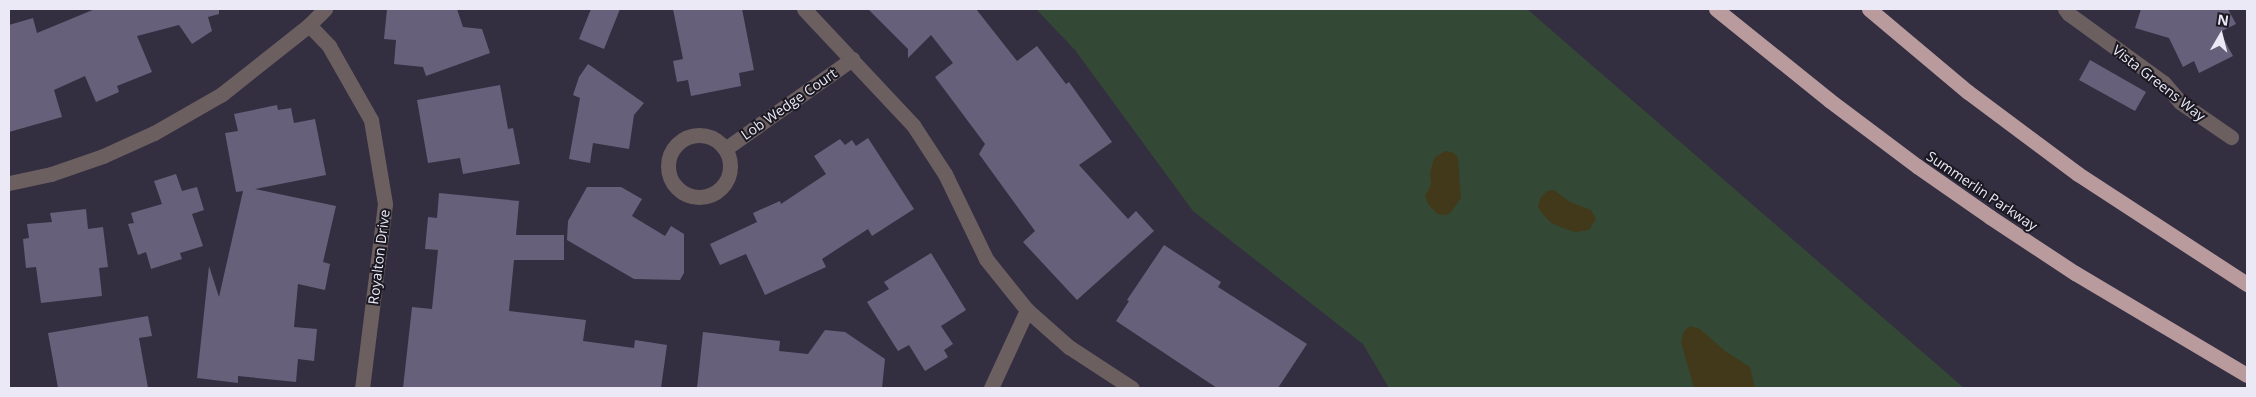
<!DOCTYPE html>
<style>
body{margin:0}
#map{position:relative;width:2256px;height:397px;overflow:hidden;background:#342e41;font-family:"Open Sans",sans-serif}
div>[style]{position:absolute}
.green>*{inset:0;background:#344935}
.sand>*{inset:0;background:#413919}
.building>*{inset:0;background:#67607a}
.street>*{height:15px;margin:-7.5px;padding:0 7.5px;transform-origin:7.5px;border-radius:7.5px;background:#6b5f60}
.street>.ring{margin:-7.5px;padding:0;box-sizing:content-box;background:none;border:15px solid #6b5f60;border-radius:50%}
.highway>*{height:15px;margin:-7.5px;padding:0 7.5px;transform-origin:7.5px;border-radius:7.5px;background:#b99b9e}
span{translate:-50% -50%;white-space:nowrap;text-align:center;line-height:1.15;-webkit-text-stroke:4px #1a1821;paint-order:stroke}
.street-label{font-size:14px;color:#ece9f6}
.frame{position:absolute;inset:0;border:10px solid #ece9f6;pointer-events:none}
.north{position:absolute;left:2196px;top:10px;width:50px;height:50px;-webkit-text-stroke:4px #1a1821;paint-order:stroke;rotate:8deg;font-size:14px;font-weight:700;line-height:20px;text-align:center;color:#ece9f6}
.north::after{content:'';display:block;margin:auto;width:18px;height:22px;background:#ece9f6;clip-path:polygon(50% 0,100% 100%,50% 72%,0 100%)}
</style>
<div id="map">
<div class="green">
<i style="clip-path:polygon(1036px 9px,1527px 9px,1964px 388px,1389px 388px,1363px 344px,1193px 211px,1075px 50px)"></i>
</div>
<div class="sand">
<i style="clip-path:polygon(1445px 151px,1454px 153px,1458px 158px,1461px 198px,1451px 212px,1447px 215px,1437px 214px,1428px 204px,1425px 196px,1431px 184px,1430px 173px,1434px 158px)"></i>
<i style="clip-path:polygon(1554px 190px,1570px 202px,1591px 210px,1596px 219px,1589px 230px,1575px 232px,1560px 227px,1550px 222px,1540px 211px,1538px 206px,1541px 197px,1547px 191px)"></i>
<i style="clip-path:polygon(1690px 326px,1700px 329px,1725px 351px,1750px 367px,1755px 388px,1694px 388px,1681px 342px,1684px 331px)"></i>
</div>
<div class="building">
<i style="clip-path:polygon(95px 9px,219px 9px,219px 14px,208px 17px,212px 31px,192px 44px,179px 25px,137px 36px,152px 72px,117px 86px,119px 92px,96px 102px,85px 76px,54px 90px,62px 117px,9px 132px,9px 25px,33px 18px,37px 33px)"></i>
<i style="clip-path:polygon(387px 9px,457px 9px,463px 27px,482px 29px,490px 53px,426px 76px,423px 67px,394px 64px,396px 40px,384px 39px)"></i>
<i style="clip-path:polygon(591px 9px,620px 9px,604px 49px,579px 39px)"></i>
<i style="clip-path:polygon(673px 9px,742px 9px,754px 70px,739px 73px,741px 86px,691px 96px,688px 80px,677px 82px,673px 61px,683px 59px)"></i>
<i style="clip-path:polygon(868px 9px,976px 9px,1017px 61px,1037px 46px,1066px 84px,1069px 82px,1112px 142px,1079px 165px,1128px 219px,1136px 211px,1154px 231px,1077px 300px,1023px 242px,1035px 231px,979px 154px,985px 144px,935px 77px,953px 63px,931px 35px,908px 58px,908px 49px)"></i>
<i style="clip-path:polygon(2141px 9px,2228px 9px,2236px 24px,2220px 32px,2233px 56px,2199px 73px,2194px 61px,2183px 67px,2169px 38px,2135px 28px)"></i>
<i style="clip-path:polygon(2090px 60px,2146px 92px,2135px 111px,2079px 80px)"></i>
<i style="clip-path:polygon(588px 64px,644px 103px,634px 115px,629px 149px,593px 143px,590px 163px,569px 159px,580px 98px,573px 95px,579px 77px)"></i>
<i style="clip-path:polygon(500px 85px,508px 129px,513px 128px,520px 164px,463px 174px,460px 158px,428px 163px,417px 100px)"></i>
<i style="clip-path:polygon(277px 105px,278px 110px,291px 108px,294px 123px,315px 119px,326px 175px,255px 189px,336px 206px,323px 262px,330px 264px,325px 290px,298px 284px,294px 327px,317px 329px,314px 361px,298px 359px,296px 382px,238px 376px,238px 383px,197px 378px,209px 266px,219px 297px,243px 191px,236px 192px,225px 133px,238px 131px,234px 114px)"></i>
<i style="clip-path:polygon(868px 138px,914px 209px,872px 236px,868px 229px,822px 259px,826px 267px,765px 295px,746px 254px,720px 265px,710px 244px,757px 222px,753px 213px,780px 201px,781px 204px,826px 174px,814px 156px,840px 139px,845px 145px,852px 140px,856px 146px)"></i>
<i style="clip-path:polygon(176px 174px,182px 191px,197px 187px,204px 210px,192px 214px,203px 246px,180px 253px,182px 259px,151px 269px,146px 252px,138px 255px,128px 224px,134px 223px,131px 213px,162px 204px,154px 181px)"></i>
<i style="clip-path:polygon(587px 187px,621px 187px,642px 199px,632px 216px,665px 236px,671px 226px,684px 234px,684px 273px,680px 280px,634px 279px,567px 240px,568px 221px)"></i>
<i style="clip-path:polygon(439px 193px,519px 201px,516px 235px,564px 235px,564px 260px,514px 260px,509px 311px,586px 320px,583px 341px,634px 348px,635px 340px,667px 345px,661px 388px,403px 388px,412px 307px,432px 309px,438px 250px,425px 249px,428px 217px,437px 218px)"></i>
<i style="clip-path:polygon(86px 209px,88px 229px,103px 227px,108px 267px,99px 268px,102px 296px,41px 303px,36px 267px,26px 268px,23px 239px,29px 238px,27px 224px,52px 222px,50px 213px)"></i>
<i style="clip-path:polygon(1164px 245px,1221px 282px,1218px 287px,1307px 344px,1278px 388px,1217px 388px,1116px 321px,1129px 301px,1127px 300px)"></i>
<i style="clip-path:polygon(931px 253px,966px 310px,941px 326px,953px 344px,944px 350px,948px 357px,925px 371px,909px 345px,898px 351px,867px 302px,889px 289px,884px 282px)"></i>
<i style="clip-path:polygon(148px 316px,152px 336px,139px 338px,148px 388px,58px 388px,48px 333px)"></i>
<i style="clip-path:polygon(825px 330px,845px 332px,885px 359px,882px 388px,697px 388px,703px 332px,780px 341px,779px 351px,808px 354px)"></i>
</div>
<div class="street">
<i style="left:804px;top:9px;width:159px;rotate:46.8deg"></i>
<i style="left:913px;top:125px;width:59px;rotate:56.9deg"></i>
<i style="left:945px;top:174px;width:94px;rotate:64.2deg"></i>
<i style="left:986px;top:259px;width:65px;rotate:51.2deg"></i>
<i style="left:1027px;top:310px;width:56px;rotate:41.4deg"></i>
<i style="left:1069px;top:347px;width:75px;rotate:33.1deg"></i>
<i style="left:2065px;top:9px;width:6px;rotate:51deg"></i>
<i style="left:2069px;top:14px;width:117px;rotate:36deg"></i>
<i style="left:2164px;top:83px;width:25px;rotate:50deg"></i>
<i style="left:2180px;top:102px;width:62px;rotate:34.5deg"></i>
<i style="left:309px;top:25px;width:29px;rotate:46deg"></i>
<i style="left:329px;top:46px;width:85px;rotate:60.4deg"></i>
<i style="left:371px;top:120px;width:85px;rotate:80.5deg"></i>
<i style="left:385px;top:204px;width:185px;rotate:97.1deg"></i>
<i class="ring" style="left:668px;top:135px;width:47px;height:47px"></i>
<i style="left:725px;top:149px;width:156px;rotate:-35.3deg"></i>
<i style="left:9px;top:183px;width:43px;rotate:-12.1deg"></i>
<i style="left:51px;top:174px;width:55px;rotate:-19.1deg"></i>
<i style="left:103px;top:156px;width:56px;rotate:-24.3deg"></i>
<i style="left:154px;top:133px;width:78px;rotate:-29.8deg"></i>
<i style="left:222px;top:94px;width:111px;rotate:-38.4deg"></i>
<i style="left:309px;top:25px;width:23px;rotate:-45deg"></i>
<i style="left:991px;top:388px;width:86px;rotate:-65.2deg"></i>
</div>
<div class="highway">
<i style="left:1716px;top:9px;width:145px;rotate:38.8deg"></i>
<i style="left:1829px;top:100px;width:110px;rotate:36.9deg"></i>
<i style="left:1917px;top:166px;width:89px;rotate:34.9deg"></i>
<i style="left:1990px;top:217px;width:102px;rotate:33.4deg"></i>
<i style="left:2075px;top:273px;width:200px;rotate:30.7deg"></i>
<i style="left:1869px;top:9px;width:129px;rotate:40deg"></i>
<i style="left:1968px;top:92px;width:137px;rotate:36.7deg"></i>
<i style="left:2078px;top:174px;width:202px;rotate:33.1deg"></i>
</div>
<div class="street-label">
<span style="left:2159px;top:83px;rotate:38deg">Vista Greens Way</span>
<span style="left:789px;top:104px;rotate:-35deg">Lob Wedge Court</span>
<span style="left:1982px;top:191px;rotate:34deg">Summerlin Parkway</span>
<span style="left:379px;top:257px;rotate:-83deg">Royalton Drive</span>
</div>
<div class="frame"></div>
<div class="north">N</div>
</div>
